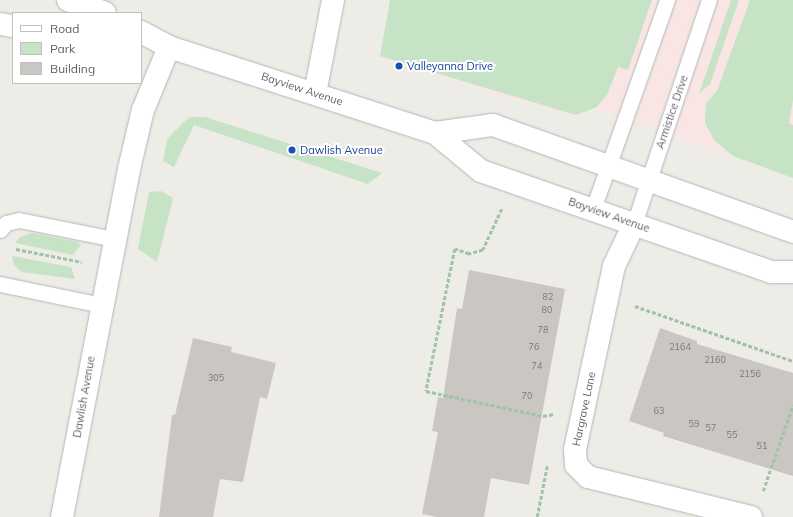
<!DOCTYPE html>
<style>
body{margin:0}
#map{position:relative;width:793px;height:517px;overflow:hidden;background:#eeece6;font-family:Mulish,sans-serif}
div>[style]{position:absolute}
.medical>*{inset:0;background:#f9e6e4}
.green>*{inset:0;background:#c7e3c6}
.building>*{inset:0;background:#cac7c2}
.path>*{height:2.5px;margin-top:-1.25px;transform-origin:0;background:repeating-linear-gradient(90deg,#9fc3a8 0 4px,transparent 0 6px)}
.roads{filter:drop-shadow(0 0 1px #b3b6b9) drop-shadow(0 0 1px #b3b6b9)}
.lane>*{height:15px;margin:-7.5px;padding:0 7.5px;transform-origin:7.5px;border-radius:7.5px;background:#fff}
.street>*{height:22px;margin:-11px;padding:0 11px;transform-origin:11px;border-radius:11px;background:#fff}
.secondary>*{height:22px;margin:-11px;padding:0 11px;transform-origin:11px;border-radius:11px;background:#fff}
.dots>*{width:11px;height:11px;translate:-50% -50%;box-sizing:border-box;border:2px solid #fff;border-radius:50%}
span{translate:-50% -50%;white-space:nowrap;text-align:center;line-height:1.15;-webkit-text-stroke:4px #fff;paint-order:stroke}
.number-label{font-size:9px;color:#797a7c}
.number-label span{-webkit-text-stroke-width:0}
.transit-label{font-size:11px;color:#164399}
.left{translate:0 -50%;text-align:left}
.street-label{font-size:11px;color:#5e6164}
.legend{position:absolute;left:12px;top:12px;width:130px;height:72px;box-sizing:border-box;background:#fff;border:1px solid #bfc0c1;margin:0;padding:5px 7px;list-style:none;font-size:12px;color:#5e6164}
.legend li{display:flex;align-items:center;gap:8px;height:20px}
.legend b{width:20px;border:1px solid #bfc0c1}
</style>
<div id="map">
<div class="medical">
<i style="clip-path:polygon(390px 0,793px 0,793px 177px,597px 108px,576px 115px,558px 112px,380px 56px)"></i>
</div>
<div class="green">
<i style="clip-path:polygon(390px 0,652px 0,628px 70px,618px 67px,607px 95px,597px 107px,576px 115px,380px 56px)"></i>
<i style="clip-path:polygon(731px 0,739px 0,710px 84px,699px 94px)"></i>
<i style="clip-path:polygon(750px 0,793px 0,793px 100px,789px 124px,793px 125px,793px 178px,733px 156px,714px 140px,705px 123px,706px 103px,717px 91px)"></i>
<i style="clip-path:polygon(189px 117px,205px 117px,382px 173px,368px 184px,194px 125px,174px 167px,163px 161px,167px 139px)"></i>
<i style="clip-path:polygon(161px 191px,173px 198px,157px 262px,138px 249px,149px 192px)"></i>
<i style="clip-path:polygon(32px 233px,77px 242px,81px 245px,73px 255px,15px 243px,20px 237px)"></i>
<i style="clip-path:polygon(12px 256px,71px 267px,75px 279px,22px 272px,14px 265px)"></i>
</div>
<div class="building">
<i style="clip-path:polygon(469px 270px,565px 289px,529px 485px,491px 478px,484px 517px,437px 517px,422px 514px,438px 432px,432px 431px,438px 397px,443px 398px,457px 308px,462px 309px)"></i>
<i style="clip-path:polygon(660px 328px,697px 341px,697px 344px,793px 373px,793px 476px,663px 436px,664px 433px,629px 421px)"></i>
<i style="clip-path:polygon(193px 338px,232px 347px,231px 352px,276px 363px,267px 399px,260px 397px,243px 482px,220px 479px,213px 517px,159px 517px,172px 415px,175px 415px)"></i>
</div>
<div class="path">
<i style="left:502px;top:209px;width:45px;rotate:114.9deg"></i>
<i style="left:483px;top:250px;width:15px;rotate:164deg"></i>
<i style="left:469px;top:254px;width:15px;rotate:-160deg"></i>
<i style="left:455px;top:249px;width:145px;rotate:101.5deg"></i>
<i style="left:426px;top:391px;width:120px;rotate:12.1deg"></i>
<i style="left:543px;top:416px;width:11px;rotate:-10deg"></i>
<i style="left:16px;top:249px;width:67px;rotate:11.1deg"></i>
<i style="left:635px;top:306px;width:167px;rotate:19.2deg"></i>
<i style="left:763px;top:491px;width:91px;rotate:-70.8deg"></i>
<i style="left:537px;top:517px;width:52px;rotate:-78.9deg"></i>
</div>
<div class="roads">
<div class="lane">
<i style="left:593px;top:209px;width:222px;rotate:-70.5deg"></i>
<i style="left:634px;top:224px;width:236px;rotate:-71.5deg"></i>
<i style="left:0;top:230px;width:9px;rotate:-49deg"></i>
<i style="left:6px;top:223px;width:13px;rotate:-13deg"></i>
<i style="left:19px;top:220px;width:97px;rotate:11.3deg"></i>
<i style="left:0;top:284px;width:103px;rotate:11.7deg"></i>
</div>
<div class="street">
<i style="left:315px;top:93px;width:95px;rotate:-79deg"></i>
<i style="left:634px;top:224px;width:47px;rotate:115.5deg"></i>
<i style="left:614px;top:266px;width:188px;rotate:102deg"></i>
<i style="left:575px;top:450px;width:15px;rotate:86deg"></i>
<i style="left:576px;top:465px;width:17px;rotate:45deg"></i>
<i style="left:588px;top:477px;width:168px;rotate:13.8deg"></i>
<i style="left:62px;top:517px;width:354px;rotate:-79.1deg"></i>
<i style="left:129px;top:169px;width:61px;rotate:-76.7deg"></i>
<i style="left:143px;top:110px;width:68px;rotate:-67.6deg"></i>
</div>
<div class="secondary">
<i style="left:68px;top:0;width:39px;rotate:19deg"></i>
<i style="left:0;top:24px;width:13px;rotate:9deg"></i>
<i style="left:141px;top:32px;width:32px;rotate:28deg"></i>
<i style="left:169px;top:47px;width:280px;rotate:17.9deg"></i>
<i style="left:435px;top:133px;width:60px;rotate:39.6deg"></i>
<i style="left:481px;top:171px;width:307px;rotate:19.2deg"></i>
<i style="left:771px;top:272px;width:22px"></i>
<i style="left:435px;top:133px;width:59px;rotate:-7.9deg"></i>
<i style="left:493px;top:125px;width:319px;rotate:19.6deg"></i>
</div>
</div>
<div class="dots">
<i style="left:399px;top:66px;background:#1a4fb4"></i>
<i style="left:292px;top:150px;background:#1a4fb4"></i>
</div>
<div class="number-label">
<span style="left:548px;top:297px">82</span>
<span style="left:547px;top:310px">80</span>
<span style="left:543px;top:330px">78</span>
<span style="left:534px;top:347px">76</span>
<span style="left:680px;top:347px">2164</span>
<span style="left:715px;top:360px">2160</span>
<span style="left:537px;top:366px">74</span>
<span style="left:750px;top:374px">2156</span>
<span style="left:216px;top:378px">305</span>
<span style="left:527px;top:396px">70</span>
<span style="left:659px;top:411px">63</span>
<span style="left:694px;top:424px">59</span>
<span style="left:711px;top:428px">57</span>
<span style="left:732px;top:435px">55</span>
<span style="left:762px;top:446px">51</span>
</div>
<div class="transit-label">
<span class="left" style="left:407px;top:66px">Valleyanna Drive</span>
<span class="left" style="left:300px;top:150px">Dawlish Avenue</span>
</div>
<div class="street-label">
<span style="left:302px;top:89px;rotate:18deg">Bayview Avenue</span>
<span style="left:672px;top:112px;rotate:-71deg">Armistice Drive</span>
<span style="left:609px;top:215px;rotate:19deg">Bayview Avenue</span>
<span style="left:84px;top:397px;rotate:-80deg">Dawlish Avenue</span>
<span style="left:584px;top:409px;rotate:-78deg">Hargrave Lane</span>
</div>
<ul class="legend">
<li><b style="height:5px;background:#fff"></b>Road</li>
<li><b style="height:11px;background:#c7e3c6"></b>Park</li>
<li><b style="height:11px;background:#cac7c2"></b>Building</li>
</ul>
</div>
